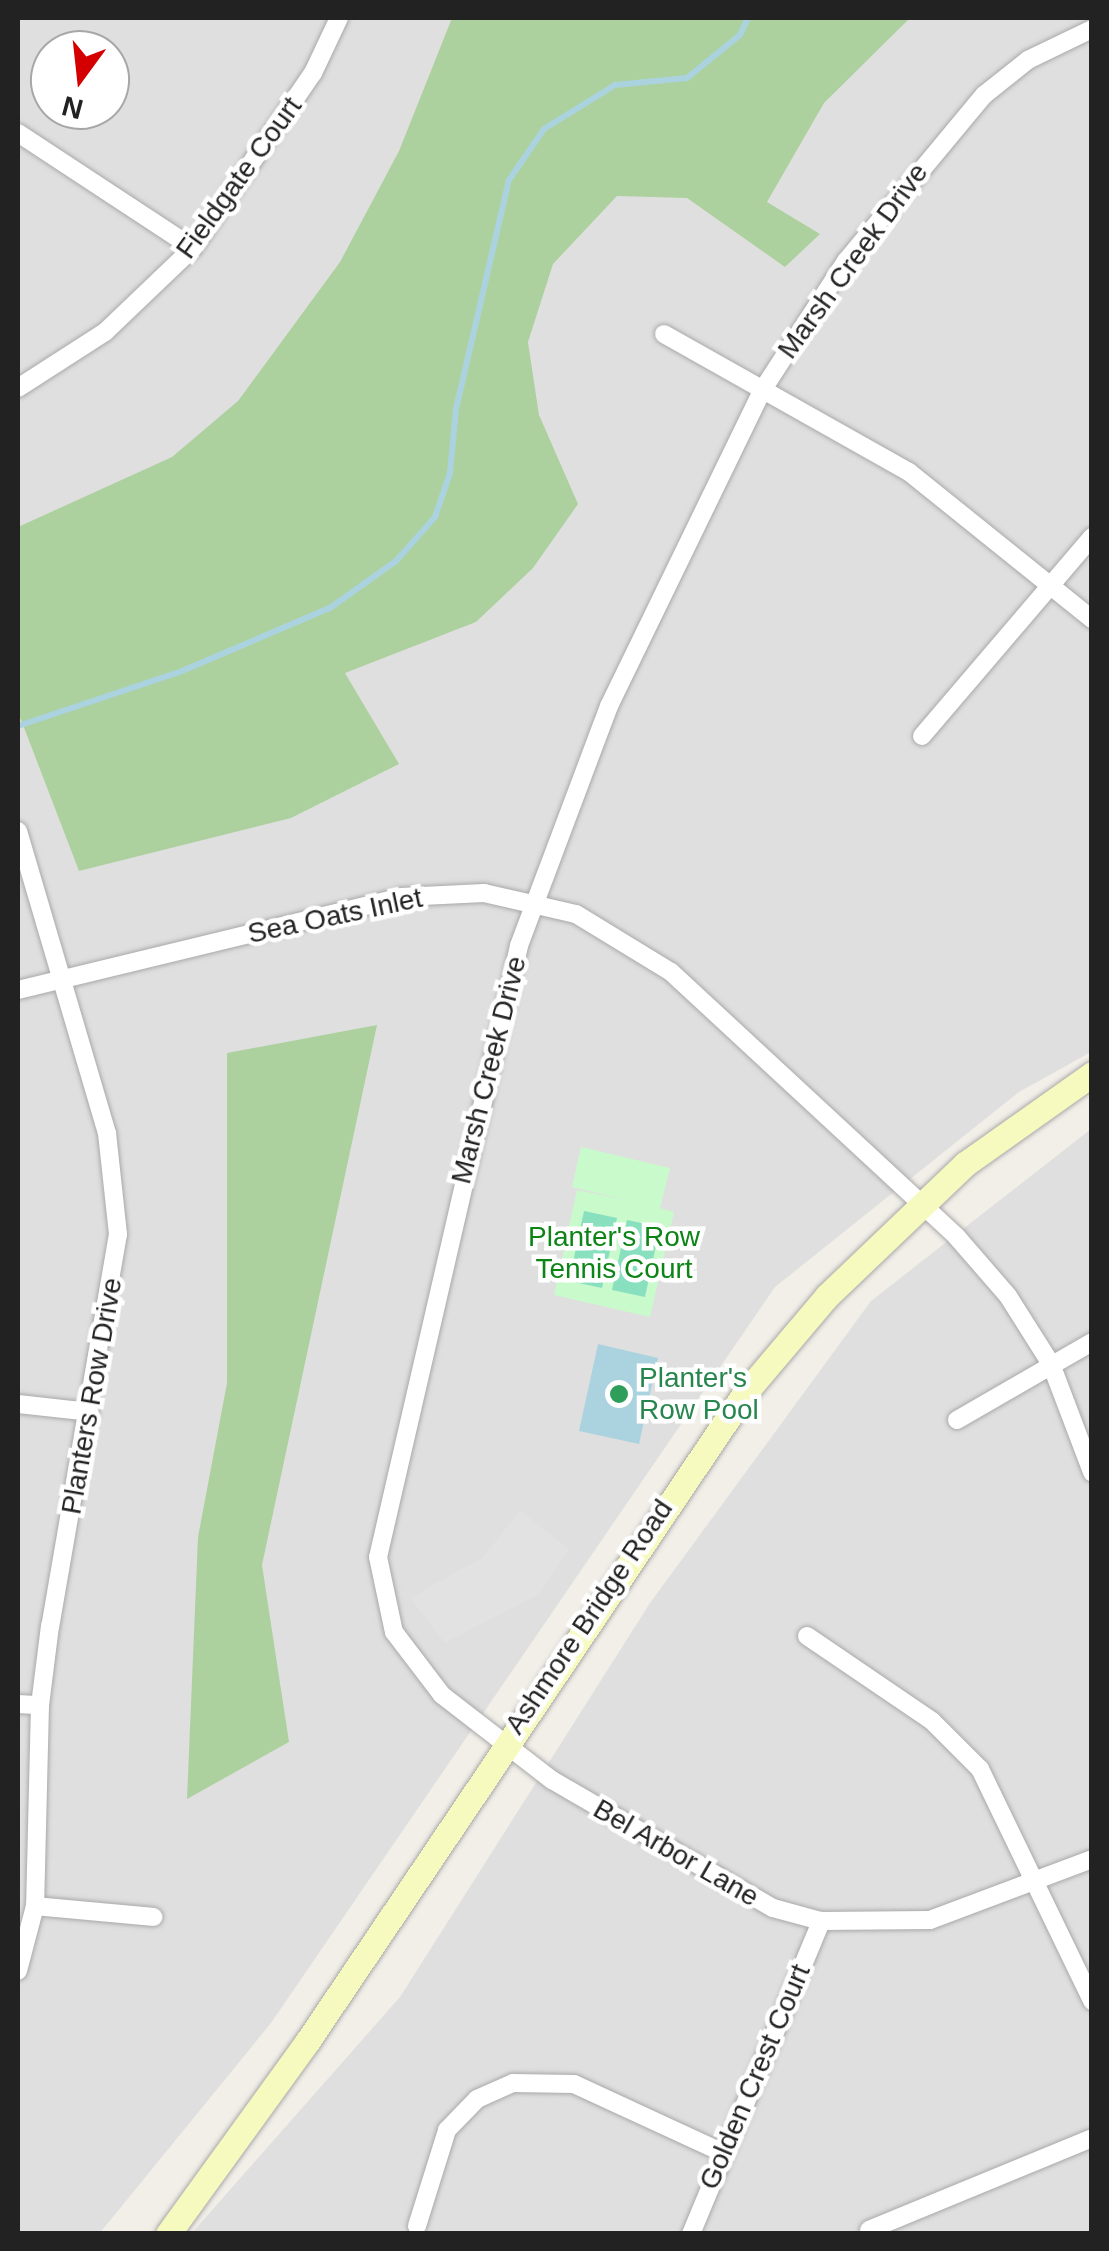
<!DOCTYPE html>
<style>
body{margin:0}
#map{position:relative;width:1109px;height:2251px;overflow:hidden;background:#f2efe9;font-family:Arial,sans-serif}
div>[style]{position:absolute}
.residential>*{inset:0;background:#e0dfdf}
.forest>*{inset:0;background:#add19e}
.park>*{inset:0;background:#c8facc}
.pitch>*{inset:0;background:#88e0be}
.parking>*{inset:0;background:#e2e2e2}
.water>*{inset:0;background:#aad3df}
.stream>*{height:6px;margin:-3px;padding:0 3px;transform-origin:3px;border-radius:3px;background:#aad3df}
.roads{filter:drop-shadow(0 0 2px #a9a9a9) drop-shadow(0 0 2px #a9a9a9)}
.minor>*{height:18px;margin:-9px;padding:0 9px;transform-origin:9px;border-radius:9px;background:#fff}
.secondary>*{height:25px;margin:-12.5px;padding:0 12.5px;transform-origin:12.5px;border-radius:12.5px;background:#f7fabf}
.dots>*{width:28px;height:28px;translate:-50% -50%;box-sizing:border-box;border:5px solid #fff;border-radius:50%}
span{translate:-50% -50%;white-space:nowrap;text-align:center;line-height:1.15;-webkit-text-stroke:9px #fff;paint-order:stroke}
.street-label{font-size:28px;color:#222}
.park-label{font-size:28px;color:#0c8416}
.leisure-label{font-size:28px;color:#27864d}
.left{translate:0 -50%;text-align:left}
.frame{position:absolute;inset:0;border:20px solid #222;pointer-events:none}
.north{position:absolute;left:30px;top:30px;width:100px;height:100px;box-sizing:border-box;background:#fff;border:2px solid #a7a7a7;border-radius:50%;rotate:195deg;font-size:28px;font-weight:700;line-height:40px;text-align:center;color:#222}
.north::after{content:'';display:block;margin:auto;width:35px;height:45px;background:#d40000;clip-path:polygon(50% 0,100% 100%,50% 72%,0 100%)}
</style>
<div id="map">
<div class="residential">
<i style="clip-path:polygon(evenodd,18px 18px,1092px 18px,1091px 1052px,1019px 1092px,775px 1287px,271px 2023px,99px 2234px,18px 2233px,18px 18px,50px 50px,110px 50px,110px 110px,50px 110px,50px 50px)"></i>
<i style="clip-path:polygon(1091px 1129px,1091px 2233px,191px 2234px,400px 1997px,650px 1603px,871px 1301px)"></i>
</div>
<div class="forest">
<i style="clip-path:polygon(452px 18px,910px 18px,824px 103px,767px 202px,820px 234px,785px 267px,687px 198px,617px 196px,553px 264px,528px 342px,539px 415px,578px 504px,533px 568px,476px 622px,345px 673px,399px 764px,291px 818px,79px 871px,18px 712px,18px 527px,172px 457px,238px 401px,340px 262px,399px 151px)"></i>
<i style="clip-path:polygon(377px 1025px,262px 1565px,289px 1742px,187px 1799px,198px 1537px,227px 1383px,227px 1053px)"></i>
</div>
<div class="park">
<i style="clip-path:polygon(581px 1147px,670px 1168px,660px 1208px,674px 1212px,650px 1317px,554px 1295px,577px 1190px,627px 1200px,572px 1187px)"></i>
</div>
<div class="pitch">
<i style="clip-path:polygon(584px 1211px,617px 1218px,602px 1288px,569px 1281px)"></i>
<i style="clip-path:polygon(627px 1220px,660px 1227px,645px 1297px,612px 1290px)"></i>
</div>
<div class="parking">
<i style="clip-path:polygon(520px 1511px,569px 1549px,539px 1594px,445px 1643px,410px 1598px,483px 1557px)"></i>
</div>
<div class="water">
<i style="clip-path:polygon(598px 1344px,658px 1358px,639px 1444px,579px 1431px)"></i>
</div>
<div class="stream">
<i style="left:18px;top:726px;width:173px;rotate:-18.5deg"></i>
<i style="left:182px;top:671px;width:161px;rotate:-23.1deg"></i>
<i style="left:330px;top:608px;width:81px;rotate:-35.5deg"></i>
<i style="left:396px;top:561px;width:59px;rotate:-48.4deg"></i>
<i style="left:435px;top:517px;width:46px;rotate:-71.2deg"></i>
<i style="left:450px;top:473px;width:64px;rotate:-84.6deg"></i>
<i style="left:456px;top:409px;width:235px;rotate:-77deg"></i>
<i style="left:509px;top:180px;width:62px;rotate:-55.5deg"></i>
<i style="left:544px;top:129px;width:84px;rotate:-31.8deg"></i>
<i style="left:615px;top:85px;width:72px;rotate:-5.6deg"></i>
<i style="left:687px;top:78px;width:68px;rotate:-39.1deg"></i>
<i style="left:740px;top:35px;width:19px;rotate:-65deg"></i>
</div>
<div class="roads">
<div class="minor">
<i style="left:1092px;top:29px;width:71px;rotate:154.2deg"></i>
<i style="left:1028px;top:60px;width:56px;rotate:141.5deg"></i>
<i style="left:984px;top:95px;width:216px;rotate:129.7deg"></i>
<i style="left:846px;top:261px;width:155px;rotate:122.9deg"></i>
<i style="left:762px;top:391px;width:350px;rotate:115.9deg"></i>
<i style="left:609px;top:706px;width:256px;rotate:110.6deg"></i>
<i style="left:519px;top:946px;width:627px;rotate:102.99deg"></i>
<i style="left:378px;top:1557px;width:77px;rotate:78deg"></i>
<i style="left:394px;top:1632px;width:79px;rotate:52.7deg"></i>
<i style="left:442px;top:1695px;width:139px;rotate:37.7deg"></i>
<i style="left:552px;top:1780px;width:255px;rotate:30.1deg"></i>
<i style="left:773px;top:1908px;width:50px;rotate:15.2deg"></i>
<i style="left:821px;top:1921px;width:109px;rotate:-0.5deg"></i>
<i style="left:930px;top:1920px;width:173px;rotate:-20.6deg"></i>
<i style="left:18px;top:133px;width:209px;rotate:33.3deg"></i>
<i style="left:664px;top:334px;width:281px;rotate:29.4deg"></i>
<i style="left:909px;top:472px;width:235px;rotate:38.8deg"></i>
<i style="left:18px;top:388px;width:103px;rotate:-32.8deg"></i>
<i style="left:105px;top:332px;width:122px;rotate:-43.7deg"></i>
<i style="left:193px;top:248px;width:212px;rotate:-55.6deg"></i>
<i style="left:313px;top:73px;width:61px;rotate:-64.7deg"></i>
<i style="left:922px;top:736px;width:262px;rotate:-49.5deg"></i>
<i style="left:18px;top:831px;width:315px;rotate:73.6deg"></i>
<i style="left:107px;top:1133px;width:102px;rotate:83.8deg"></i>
<i style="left:118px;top:1234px;width:398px;rotate:99.8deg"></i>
<i style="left:50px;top:1626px;width:80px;rotate:97.2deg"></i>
<i style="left:40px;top:1705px;width:201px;rotate:91.4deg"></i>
<i style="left:35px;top:1906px;width:67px;rotate:104.7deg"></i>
<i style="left:18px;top:990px;width:394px;rotate:-13.6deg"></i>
<i style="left:401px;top:897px;width:83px;rotate:-2.8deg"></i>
<i style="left:484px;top:893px;width:94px;rotate:12.9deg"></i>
<i style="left:576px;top:914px;width:111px;rotate:31.4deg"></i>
<i style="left:671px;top:972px;width:388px;rotate:42.8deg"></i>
<i style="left:956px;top:1236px;width:79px;rotate:49.1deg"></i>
<i style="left:1008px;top:1296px;width:80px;rotate:57.7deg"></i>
<i style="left:1051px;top:1364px;width:116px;rotate:69.2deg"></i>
<i style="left:18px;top:1404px;width:72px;rotate:6.3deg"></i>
<i style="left:957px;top:1420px;width:156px;rotate:-30deg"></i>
<i style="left:807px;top:1636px;width:151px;rotate:34.2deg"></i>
<i style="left:932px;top:1721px;width:68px;rotate:45deg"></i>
<i style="left:980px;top:1769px;width:258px;rotate:64.2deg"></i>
<i style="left:18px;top:1704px;width:22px;rotate:3deg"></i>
<i style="left:35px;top:1906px;width:119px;rotate:5.3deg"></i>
<i style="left:417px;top:2226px;width:101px;rotate:-72.6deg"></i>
<i style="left:447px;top:2130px;width:43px;rotate:-45.9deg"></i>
<i style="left:477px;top:2099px;width:39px;rotate:-24deg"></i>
<i style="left:513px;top:2083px;width:61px;rotate:0.9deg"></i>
<i style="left:574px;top:2084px;width:162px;rotate:24.8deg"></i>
<i style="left:869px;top:2230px;width:241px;rotate:-22.4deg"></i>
<i style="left:691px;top:2234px;width:339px;rotate:-67.4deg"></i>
</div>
<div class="secondary">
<i style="left:168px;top:2234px;width:237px;rotate:-54.1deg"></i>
<i style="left:307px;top:2042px;width:783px;rotate:-55.99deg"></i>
<i style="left:745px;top:1393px;width:127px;rotate:-49.8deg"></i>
<i style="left:827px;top:1296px;width:191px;rotate:-43.7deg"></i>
<i style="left:965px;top:1164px;width:156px;rotate:-35.3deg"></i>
</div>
</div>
<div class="dots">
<i style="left:619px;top:1394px;background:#2e9e5b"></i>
</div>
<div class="street-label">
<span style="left:239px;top:178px;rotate:-54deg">Fieldgate Court</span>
<span style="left:853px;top:261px;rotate:-54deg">Marsh Creek Drive</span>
<span style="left:335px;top:916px;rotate:-12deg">Sea Oats Inlet</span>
<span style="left:489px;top:1070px;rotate:-76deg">Marsh Creek Drive</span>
<span style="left:92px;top:1396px;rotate:-80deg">Planters Row Drive</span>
<span style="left:589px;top:1617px;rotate:-56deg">Ashmore Bridge Road</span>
<span style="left:676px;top:1853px;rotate:30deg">Bel Arbor Lane</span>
<span style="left:755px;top:2077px;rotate:-67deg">Golden Crest Court</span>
</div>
<div class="park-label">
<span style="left:614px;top:1253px">Planter's Row<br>Tennis Court</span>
</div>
<div class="leisure-label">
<span class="left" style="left:639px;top:1394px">Planter's<br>Row Pool</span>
</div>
<div class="frame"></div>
<div class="north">N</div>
</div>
